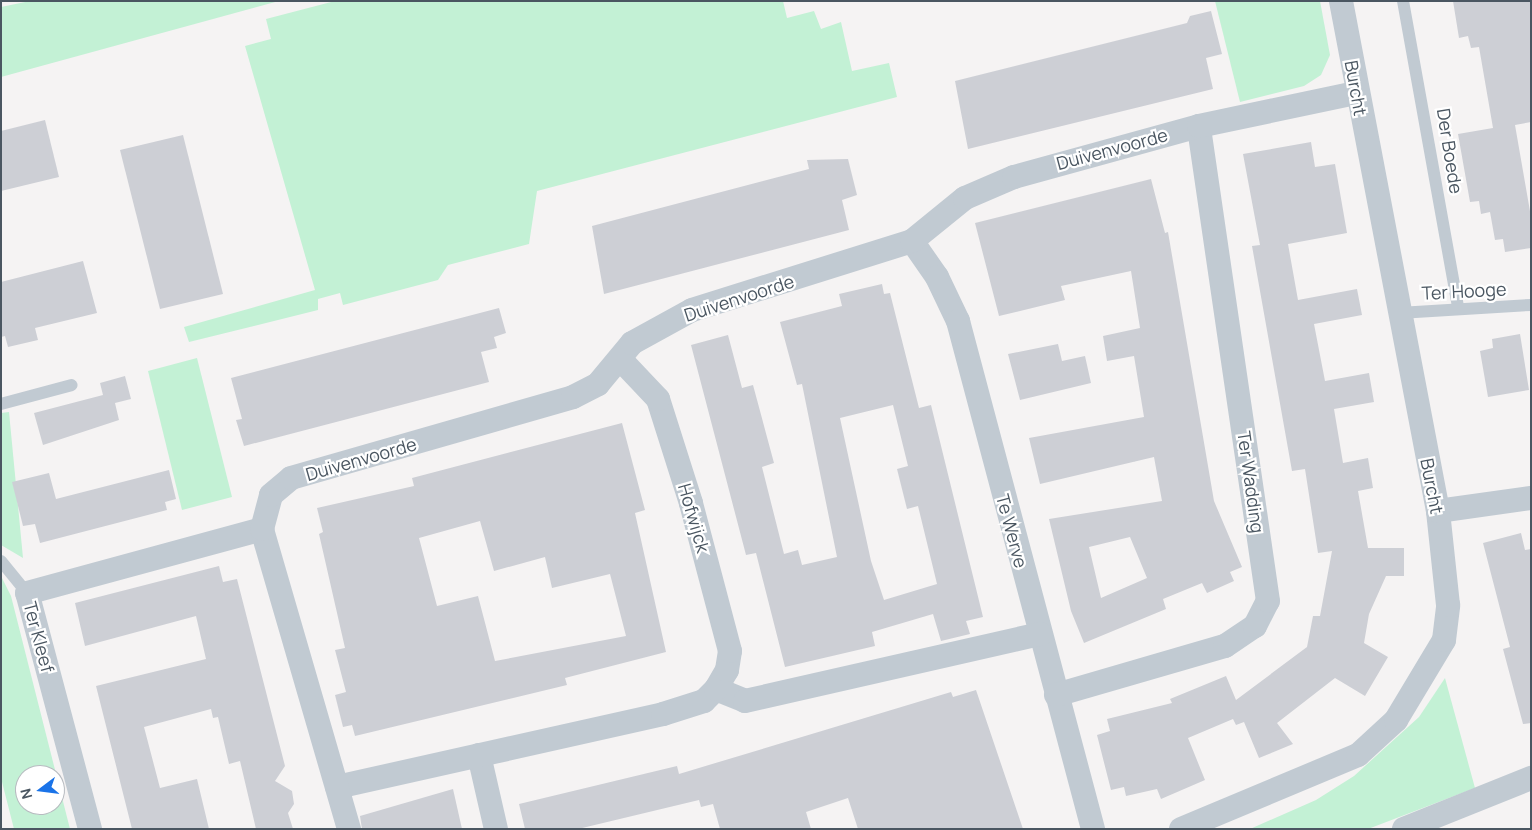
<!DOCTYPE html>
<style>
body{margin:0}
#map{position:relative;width:1532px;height:830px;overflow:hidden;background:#f5f3f3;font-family:Manrope,sans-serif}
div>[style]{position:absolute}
.green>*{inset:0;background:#c3f1d5}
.building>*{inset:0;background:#cdcfd5}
.lane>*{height:12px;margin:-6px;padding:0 6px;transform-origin:6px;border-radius:6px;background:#c1cad2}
.street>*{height:24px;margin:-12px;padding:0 12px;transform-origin:12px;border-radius:12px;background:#c1cad2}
span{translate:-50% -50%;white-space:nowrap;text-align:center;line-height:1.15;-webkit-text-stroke:4.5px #fff;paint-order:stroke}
.street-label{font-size:18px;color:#4a5661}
.frame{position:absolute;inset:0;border:2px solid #4a5661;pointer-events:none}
.north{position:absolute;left:15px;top:765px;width:50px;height:50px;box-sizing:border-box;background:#fff;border:1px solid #b7bbc0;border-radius:50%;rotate:255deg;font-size:14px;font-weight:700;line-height:20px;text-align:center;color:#4a5661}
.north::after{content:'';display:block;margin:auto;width:18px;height:22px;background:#1a73e8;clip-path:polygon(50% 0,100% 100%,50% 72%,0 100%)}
</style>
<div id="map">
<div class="green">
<i style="clip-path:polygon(30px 1px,279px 1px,1px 77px,1px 7px)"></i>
<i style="clip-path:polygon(335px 1px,783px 1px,787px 18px,814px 11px,821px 29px,841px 22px,852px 71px,889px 63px,897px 97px,537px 191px,529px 244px,448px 265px,438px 280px,343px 305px,340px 293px,318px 299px,318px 310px,189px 342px,184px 327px,315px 290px,245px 46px,271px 39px,266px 19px)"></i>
<i style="clip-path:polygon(1215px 1px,1320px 1px,1330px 55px,1321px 75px,1304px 86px,1240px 102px)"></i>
<i style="clip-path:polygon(197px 358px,232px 497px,182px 510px,148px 371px)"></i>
<i style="clip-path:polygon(9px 412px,23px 558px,1px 545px,1px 413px)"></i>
<i style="clip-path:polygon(evenodd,1px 576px,11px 596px,70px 829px,14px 829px,1px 778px,1px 576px,25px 775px,55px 775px,55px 805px,25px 805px,25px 775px)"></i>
<i style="clip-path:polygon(1445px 678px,1475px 788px,1368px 829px,1250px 829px,1316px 800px,1354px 776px,1419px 717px)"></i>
</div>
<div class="building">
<i style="clip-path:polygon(1453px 1px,1531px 1px,1531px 122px,1515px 125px,1531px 217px,1531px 248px,1505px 252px,1503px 239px,1495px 240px,1490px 212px,1481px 214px,1479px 201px,1470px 202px,1458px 134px,1493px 128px,1479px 47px,1471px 48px,1468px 36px,1459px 38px)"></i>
<i style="clip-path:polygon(1211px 11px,1222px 54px,1206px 58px,1213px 89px,968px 149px,955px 81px,1187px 23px,1190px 16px)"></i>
<i style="clip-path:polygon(45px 120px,59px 177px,1px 191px,1px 131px)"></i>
<i style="clip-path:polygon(183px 135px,223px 294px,160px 309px,120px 150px)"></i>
<i style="clip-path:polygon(1311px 142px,1315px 167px,1335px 164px,1347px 233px,1288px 244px,1298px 300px,1357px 289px,1362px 315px,1314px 324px,1325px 381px,1369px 373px,1374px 402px,1334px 409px,1343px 463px,1368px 458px,1373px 488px,1358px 491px,1368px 548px,1404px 548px,1404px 576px,1386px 576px,1369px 614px,1364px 643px,1388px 657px,1365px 696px,1335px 678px,1277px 723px,1293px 744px,1259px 758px,1244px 722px,1236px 725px,1233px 719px,1188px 738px,1205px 780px,1161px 799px,1157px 789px,1126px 796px,1124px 787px,1111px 790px,1097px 735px,1110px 731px,1107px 719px,1172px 703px,1170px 699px,1226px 676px,1236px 700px,1307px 647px,1313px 616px,1320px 616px,1332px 551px,1318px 553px,1305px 469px,1292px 471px,1252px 246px,1260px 245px,1243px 154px)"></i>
<i style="clip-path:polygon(848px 159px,857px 195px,842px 200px,849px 230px,604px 294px,592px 226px,809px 169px,807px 160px)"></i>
<i style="clip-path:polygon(evenodd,1151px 179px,1165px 233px,1168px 232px,1214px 501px,1242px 567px,1230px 572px,1234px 581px,1207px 593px,1202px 583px,1163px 599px,1166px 609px,1084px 643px,1071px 611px,1049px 519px,1162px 501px,1154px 457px,1040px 484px,1029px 438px,1144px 417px,1134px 356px,1107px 361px,1103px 336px,1140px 328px,1131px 271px,1061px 286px,1065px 300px,999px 316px,975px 223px,1151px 179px,1130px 537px,1147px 578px,1101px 598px,1089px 547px,1130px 537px)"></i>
<i style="clip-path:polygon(83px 261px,97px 313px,35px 328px,38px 340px,8px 347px,5px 336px,1px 337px,1px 282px)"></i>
<i style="clip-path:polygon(evenodd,882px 284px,884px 294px,890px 293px,919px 408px,931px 405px,983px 617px,966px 621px,970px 634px,941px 641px,933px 614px,872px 632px,875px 646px,785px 667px,756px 553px,746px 555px,691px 345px,728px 335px,742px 388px,753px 385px,774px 463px,762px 467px,784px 554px,798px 550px,802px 565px,837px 557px,802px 384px,797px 385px,780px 322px,842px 306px,839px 294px,882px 284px,893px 405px,908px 466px,897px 469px,907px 509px,918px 506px,937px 584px,884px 600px,871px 561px,840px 418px,893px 405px)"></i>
<i style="clip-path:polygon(499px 308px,506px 333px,494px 337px,497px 348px,481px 352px,489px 382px,244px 446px,236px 420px,242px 419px,231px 378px)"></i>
<i style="clip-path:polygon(1520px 334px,1529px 390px,1488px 397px,1480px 351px,1493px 348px,1492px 339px)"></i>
<i style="clip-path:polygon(1058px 344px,1062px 361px,1085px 356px,1091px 383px,1020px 400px,1008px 354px)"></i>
<i style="clip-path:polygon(125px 376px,131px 399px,115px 403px,119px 420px,43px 445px,34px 413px,103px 395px,100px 383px)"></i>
<i style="clip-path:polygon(evenodd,622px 423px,645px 510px,635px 513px,666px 652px,565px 678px,567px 685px,355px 736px,352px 725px,343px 727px,335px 695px,346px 692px,335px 650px,345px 648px,319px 534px,323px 532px,317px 508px,414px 486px,412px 478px,622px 423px,480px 521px,494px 571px,545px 557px,552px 588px,610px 574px,626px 636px,495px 661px,478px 596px,437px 606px,419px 538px,480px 521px)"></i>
<i style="clip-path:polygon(169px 470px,176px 499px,165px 502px,167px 510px,40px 543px,35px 524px,23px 526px,12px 482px,49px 473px,56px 499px)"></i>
<i style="clip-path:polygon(1521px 533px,1525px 550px,1531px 549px,1531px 723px,1523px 724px,1503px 649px,1510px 647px,1483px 543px)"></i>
<i style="clip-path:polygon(219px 566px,223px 582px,237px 579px,285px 766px,275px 781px,292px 791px,294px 804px,288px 813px,293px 829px,256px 829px,240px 761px,229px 764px,218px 717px,213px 718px,211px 709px,144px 727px,160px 788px,197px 779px,209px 829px,132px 829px,96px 686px,206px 659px,196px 616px,85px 646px,75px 603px)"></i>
<i style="clip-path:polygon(976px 690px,1023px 829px,858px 829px,848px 798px,806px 812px,811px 829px,720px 829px,713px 804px,701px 807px,699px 800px,578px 829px,525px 829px,519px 804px,677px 766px,679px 774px,951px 692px,953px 697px)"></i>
<i style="clip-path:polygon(453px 789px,462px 829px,362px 829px,360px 816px)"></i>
</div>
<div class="lane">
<i style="left:1403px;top:1px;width:312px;rotate:79.8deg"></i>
<i style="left:1399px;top:313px;width:132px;rotate:-3.5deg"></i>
<i style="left:1px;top:404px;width:73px;rotate:-15deg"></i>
<i style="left:1px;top:561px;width:41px;rotate:50.9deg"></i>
</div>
<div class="street">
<i style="left:912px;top:241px;width:44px;rotate:55.2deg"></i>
<i style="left:937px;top:277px;width:49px;rotate:64.5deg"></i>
<i style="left:958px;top:321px;width:526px;rotate:75.12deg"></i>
<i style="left:1438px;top:511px;width:94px;rotate:-8deg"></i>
<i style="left:716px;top:689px;width:31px;rotate:22deg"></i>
<i style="left:745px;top:701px;width:303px;rotate:-12.8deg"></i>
<i style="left:1056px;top:695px;width:176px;rotate:-16.2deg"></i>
<i style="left:1225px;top:646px;width:36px;rotate:-34deg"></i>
<i style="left:1255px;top:626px;width:28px;rotate:-63deg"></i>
<i style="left:1268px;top:601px;width:480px;rotate:-98.3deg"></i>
<i style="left:479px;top:755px;width:76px;rotate:77.1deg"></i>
<i style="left:337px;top:787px;width:334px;rotate:-12.6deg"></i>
<i style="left:663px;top:714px;width:43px;rotate:-17.6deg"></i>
<i style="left:704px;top:701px;width:17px;rotate:-45deg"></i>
<i style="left:716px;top:689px;width:22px;rotate:-60deg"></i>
<i style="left:727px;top:670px;width:19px;rotate:-81deg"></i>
<i style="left:730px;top:651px;width:153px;rotate:-104.8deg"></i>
<i style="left:691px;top:503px;width:109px;rotate:-107.6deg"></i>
<i style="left:658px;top:399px;width:55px;rotate:-133.5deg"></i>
<i style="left:90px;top:829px;width:244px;rotate:-104.9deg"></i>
<i style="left:27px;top:593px;width:244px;rotate:-15.2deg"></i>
<i style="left:349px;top:829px;width:312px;rotate:-106.2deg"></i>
<i style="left:262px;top:529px;width:35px;rotate:-75deg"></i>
<i style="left:271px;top:495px;width:26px;rotate:-40deg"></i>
<i style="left:291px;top:478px;width:293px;rotate:-16deg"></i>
<i style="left:573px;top:397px;width:28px;rotate:-27deg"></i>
<i style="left:598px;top:384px;width:53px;rotate:-50.3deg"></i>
<i style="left:632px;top:343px;width:68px;rotate:-28.8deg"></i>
<i style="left:692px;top:310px;width:231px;rotate:-17.4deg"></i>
<i style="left:912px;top:241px;width:68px;rotate:-39.1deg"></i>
<i style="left:965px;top:198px;width:53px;rotate:-23.2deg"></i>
<i style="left:1014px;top:177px;width:192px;rotate:-15.4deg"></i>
<i style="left:1199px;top:126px;width:160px;rotate:-11.9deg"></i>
<i style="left:1181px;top:829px;width:192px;rotate:-22.7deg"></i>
<i style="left:1358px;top:755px;width:52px;rotate:-42.6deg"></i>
<i style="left:1396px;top:720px;width:93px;rotate:-59deg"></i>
<i style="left:1444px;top:640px;width:35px;rotate:-83deg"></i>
<i style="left:1448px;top:605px;width:95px;rotate:-96.1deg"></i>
<i style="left:1438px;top:511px;width:519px;rotate:-100.77deg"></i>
<i style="left:1404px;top:829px;width:137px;rotate:-21.9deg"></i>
</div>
<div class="street-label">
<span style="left:1356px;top:88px;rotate:80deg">Burcht</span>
<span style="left:1112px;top:149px;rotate:-15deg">Duivenvoorde</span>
<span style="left:1450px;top:151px;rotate:81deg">Der Boede</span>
<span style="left:1464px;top:291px;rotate:-3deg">Ter Hooge</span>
<span style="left:739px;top:298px;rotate:-18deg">Duivenvoorde</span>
<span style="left:361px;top:459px;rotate:-16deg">Duivenvoorde</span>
<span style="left:1251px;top:482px;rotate:82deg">Ter Wadding</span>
<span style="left:1432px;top:486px;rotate:79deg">Burcht</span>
<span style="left:694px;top:518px;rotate:74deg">Hofwijck</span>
<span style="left:1012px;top:531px;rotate:75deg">Te Werve</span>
<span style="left:39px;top:637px;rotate:75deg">Ter Kleef</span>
</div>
<div class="frame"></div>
<div class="north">N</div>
</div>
